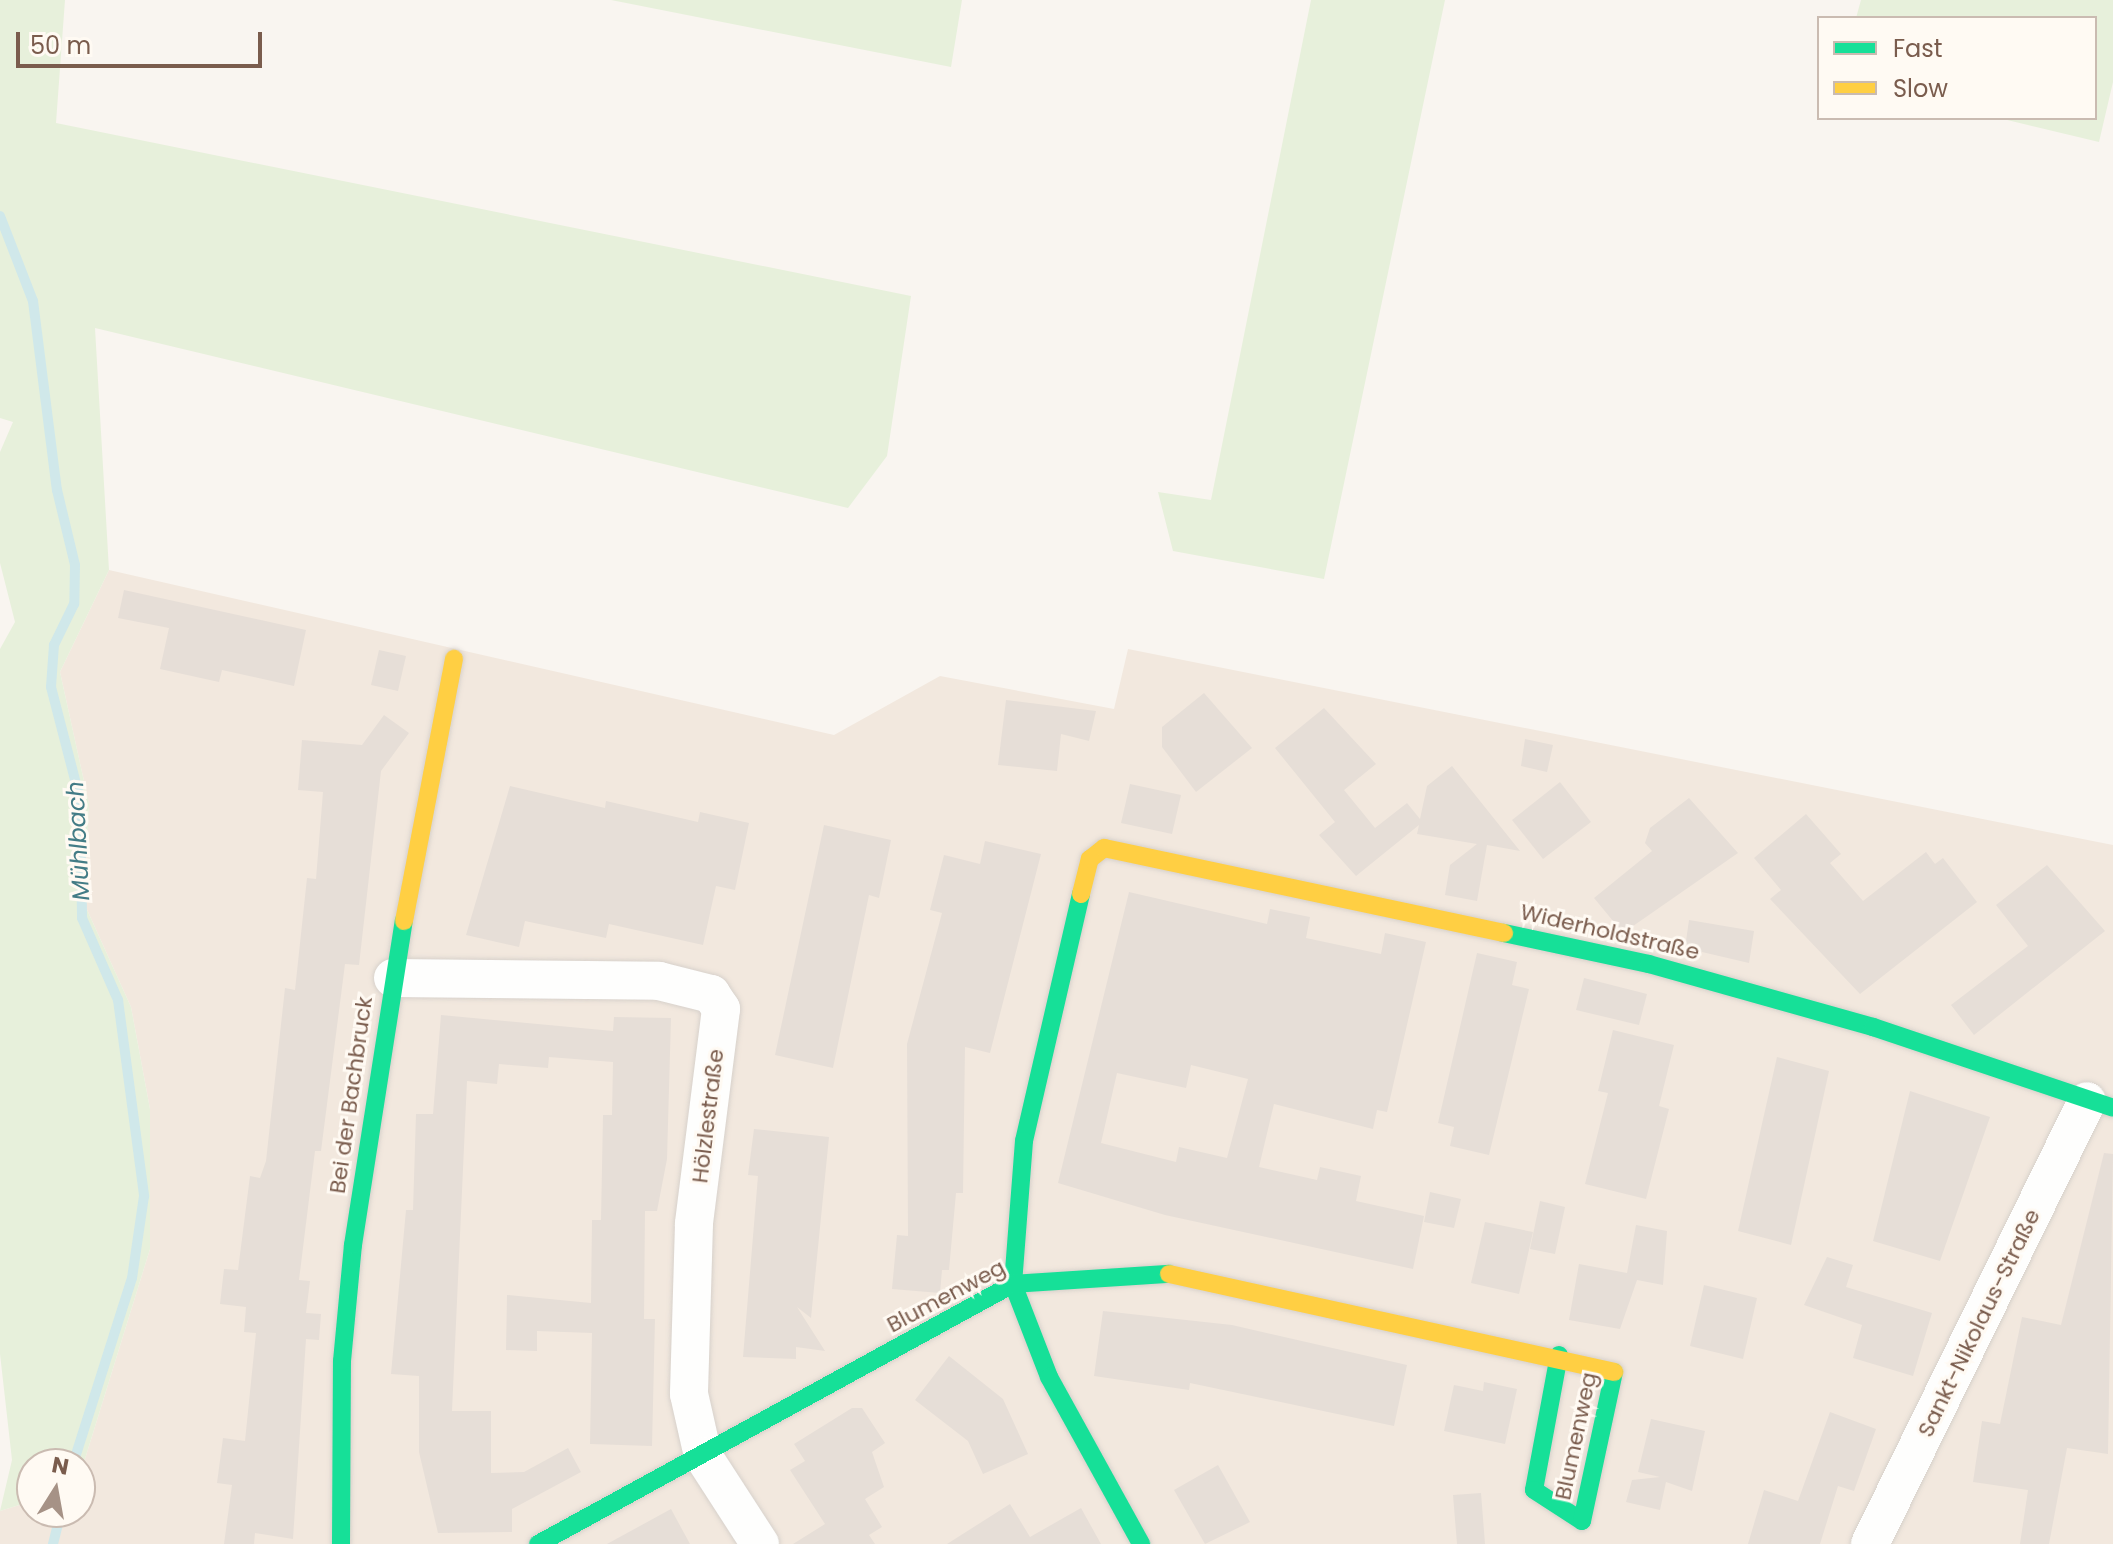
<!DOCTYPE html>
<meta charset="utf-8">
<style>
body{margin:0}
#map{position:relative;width:2113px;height:1544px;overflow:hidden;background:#f9f5f0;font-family:Poppins,sans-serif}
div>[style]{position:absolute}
.residential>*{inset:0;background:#f2e8de}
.green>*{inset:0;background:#e7f0db}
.stream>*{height:10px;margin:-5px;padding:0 5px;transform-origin:5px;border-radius:5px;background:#d0e8ea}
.building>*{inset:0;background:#e6ded7}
.roads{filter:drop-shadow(0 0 2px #d7d1cb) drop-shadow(0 0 2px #d7d1cb)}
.street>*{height:38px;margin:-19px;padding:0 19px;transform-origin:19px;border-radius:19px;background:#fefefd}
.fast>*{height:18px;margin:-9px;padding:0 9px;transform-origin:9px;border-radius:9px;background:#16e098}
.slow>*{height:18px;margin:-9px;padding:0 9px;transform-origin:9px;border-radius:9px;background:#ffcf43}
span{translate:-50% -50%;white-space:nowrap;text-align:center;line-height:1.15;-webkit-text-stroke:6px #fffaf3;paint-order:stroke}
.street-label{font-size:22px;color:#7a5c4d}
.water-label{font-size:24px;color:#437c86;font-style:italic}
.legend{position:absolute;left:1817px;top:16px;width:280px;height:104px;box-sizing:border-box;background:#fffaf3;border:2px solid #cabbb1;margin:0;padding:10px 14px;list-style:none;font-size:24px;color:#7a5c4d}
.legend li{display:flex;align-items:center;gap:16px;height:40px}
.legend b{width:40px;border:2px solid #cabbb1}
.north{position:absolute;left:16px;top:1448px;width:80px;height:80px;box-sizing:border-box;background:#fffaf3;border:2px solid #cabbb1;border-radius:50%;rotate:11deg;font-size:22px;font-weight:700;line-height:32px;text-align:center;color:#7a5c4d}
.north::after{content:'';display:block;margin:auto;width:28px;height:36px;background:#a69286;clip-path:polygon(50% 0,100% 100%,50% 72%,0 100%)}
.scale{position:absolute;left:16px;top:32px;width:246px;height:36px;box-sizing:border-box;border:4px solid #7a5c4d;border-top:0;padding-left:10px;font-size:24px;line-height:28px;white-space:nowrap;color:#7a5c4d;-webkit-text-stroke:6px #fffaf3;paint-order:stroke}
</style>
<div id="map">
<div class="residential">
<i style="clip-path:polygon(109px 570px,834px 735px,940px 676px,1114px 709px,1128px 649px,2113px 845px,2113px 1544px,0 1544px,0 1511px,32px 1501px,32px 1512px,80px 1512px,80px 1475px,150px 1249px,150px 1109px,131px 1007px,84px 903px,89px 804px,60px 672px)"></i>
</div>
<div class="green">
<i style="clip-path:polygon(0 0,65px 0,56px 123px,911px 296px,887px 456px,848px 508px,95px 328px,109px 570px,60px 672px,89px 804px,84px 903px,131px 1007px,150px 1109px,150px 1249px,80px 1475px,80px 1464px,32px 1464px,32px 1501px,0 1511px,12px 1460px,0 1354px,0 649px,15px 622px,0 563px,0 452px,13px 422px,0 418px)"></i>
<i style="clip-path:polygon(611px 0,962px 0,951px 67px)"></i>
<i style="clip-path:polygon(1311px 0,1445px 0,1324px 579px,1173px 551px,1158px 492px,1211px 500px)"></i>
<i style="clip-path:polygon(1861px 0,2113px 0,2113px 82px,2099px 142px,1999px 118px,2095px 118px,2095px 18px,1856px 18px)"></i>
</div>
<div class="stream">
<i style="left:0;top:216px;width:91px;rotate:68.8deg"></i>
<i style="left:33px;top:301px;width:191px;rotate:82.8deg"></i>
<i style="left:57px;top:490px;width:77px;rotate:76.5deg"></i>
<i style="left:75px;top:565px;width:39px;rotate:91deg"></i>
<i style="left:74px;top:604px;width:46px;rotate:116deg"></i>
<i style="left:54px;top:645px;width:42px;rotate:94.1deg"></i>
<i style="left:51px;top:687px;width:116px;rotate:75.5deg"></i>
<i style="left:80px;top:799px;width:119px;rotate:89deg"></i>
<i style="left:82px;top:918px;width:90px;rotate:66.3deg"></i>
<i style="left:118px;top:1000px;width:198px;rotate:82.4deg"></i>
<i style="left:144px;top:1196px;width:83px;rotate:98.3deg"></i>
<i style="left:132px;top:1278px;width:195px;rotate:107.6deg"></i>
<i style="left:53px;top:1544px;width:33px;rotate:-76deg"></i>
</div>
<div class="building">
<i style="clip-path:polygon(124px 590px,306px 630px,294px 686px,222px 670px,219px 682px,160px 669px,169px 628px,118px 618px)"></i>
<i style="clip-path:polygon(379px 650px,406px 656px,398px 691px,371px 685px)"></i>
<i style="clip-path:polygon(1204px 693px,1252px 748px,1196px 792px,1162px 747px,1162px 727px)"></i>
<i style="clip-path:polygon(1006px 700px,1096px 711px,1089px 741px,1061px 734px,1057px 771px,998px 765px)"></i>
<i style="clip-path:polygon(1324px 708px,1376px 764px,1344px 790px,1375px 828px,1407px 803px,1420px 819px,1427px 786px,1452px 766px,1520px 851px,1487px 845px,1477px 901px,1445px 895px,1450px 865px,1477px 844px,1417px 834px,1419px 825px,1356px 876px,1319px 835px,1335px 822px,1275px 748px)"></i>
<i style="clip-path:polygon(384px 715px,409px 733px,381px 771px,359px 965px,345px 964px,321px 1151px,315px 1151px,299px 1280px,310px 1281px,306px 1313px,321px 1314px,319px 1340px,306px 1339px,293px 1539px,255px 1533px,254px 1544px,224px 1544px,232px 1485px,217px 1483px,223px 1438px,245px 1441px,256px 1333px,244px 1332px,246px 1307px,220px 1304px,224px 1269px,238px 1270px,250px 1176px,260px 1178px,266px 1161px,285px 988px,295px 990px,307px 878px,316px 879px,323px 792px,298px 790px,302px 740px,362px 745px)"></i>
<i style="clip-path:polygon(1525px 739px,1553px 745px,1547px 772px,1521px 766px)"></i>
<i style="clip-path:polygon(1560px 782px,1591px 822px,1543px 859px,1512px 820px)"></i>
<i style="clip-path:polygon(1130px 784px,1181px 795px,1172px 834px,1121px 823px)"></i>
<i style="clip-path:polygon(510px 786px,605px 808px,606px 801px,698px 822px,700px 812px,749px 823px,735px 890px,716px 886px,703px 945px,609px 924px,606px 938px,525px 921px,519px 947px,466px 935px)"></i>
<i style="clip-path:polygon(1689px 798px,1738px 853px,1623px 933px,1594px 898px,1652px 851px,1645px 843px,1650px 828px)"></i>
<i style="clip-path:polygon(1806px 814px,1841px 854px,1830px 863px,1863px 901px,1926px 852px,1935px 864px,1943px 858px,1977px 902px,1860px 994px,1770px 899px,1781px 890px,1754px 858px)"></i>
<i style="clip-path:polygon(824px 825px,891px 840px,879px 898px,869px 895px,833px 1068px,775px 1055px)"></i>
<i style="clip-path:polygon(985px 841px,1041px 854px,990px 1053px,965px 1047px,963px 1193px,956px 1193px,949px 1270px,942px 1270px,940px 1293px,892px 1289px,897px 1235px,908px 1236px,907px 1044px,942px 913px,930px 910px,944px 855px,980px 864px)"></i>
<i style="clip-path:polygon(2047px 865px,2105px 931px,1974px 1035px,1951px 1005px,2028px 946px,1996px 905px)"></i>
<i style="clip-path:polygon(evenodd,1129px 892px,1267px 924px,1270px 909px,1310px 917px,1306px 938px,1381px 954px,1385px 933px,1426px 942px,1387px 1112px,1377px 1110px,1373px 1129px,1274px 1104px,1259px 1167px,1317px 1180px,1320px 1167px,1361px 1176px,1356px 1201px,1424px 1216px,1413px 1269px,1165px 1215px,1058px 1183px,1129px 892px,1191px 1065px,1248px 1079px,1227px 1158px,1179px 1147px,1176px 1162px,1101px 1143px,1117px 1073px,1186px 1088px,1191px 1065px)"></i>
<i style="clip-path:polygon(1689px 920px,1754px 931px,1749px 963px,1685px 948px)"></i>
<i style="clip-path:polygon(1477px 953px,1517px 962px,1512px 985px,1529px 989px,1489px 1155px,1450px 1146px,1454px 1127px,1438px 1123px)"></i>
<i style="clip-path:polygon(1584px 978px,1647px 994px,1639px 1025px,1576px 1010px)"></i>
<i style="clip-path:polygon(441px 1015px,613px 1031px,614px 1017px,671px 1018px,667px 1159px,657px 1211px,645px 1211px,644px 1319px,655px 1319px,652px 1446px,590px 1444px,592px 1333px,537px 1331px,537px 1351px,506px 1350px,507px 1295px,591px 1303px,592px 1220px,601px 1220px,603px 1115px,612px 1115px,613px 1062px,549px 1057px,548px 1068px,499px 1064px,497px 1084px,467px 1081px,452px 1411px,491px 1411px,491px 1473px,524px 1472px,568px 1448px,581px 1472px,512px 1509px,512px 1532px,438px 1533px,419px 1452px,419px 1376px,391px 1374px,406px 1210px,413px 1210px,416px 1114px,433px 1114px)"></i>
<i style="clip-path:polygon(1613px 1030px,1674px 1045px,1659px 1106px,1669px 1109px,1646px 1199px,1585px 1184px,1608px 1093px,1598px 1091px)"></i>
<i style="clip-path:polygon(1777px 1057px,1829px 1071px,1791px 1245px,1738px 1231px)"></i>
<i style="clip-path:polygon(1910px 1091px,1990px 1117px,1940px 1261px,1873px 1241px)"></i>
<i style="clip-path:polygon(754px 1129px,829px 1137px,811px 1318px,797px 1307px,825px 1351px,796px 1347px,796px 1359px,743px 1357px,758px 1176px,748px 1175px)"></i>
<i style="clip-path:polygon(2104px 1153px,2113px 1154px,2108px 1454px,2067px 1448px,2049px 1544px,2020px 1544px,2028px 1490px,1973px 1482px,1982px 1421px,2000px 1424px,2022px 1317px,2061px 1325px)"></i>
<i style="clip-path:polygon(1430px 1192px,1461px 1199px,1454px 1228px,1424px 1222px)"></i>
<i style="clip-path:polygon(1540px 1201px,1565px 1207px,1555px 1254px,1530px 1249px)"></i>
<i style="clip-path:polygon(1485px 1222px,1533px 1232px,1519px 1294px,1471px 1283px)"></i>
<i style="clip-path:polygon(1636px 1225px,1667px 1231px,1663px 1285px,1637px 1280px,1620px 1329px,1569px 1320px,1579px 1264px,1627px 1273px)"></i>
<i style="clip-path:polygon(1827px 1257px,1853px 1265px,1846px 1287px,1932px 1313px,1913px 1376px,1853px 1358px,1862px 1325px,1804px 1305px)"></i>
<i style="clip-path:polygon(1704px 1285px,1757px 1298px,1743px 1359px,1690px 1346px)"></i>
<i style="clip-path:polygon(1103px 1311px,1232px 1325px,1407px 1365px,1394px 1426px,1190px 1383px,1189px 1390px,1094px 1376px)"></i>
<i style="clip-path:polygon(949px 1356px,1003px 1399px,1028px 1454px,983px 1474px,968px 1441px,915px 1400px)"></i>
<i style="clip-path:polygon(1484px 1382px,1517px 1389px,1505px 1444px,1444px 1431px,1454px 1385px,1483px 1391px)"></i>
<i style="clip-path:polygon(852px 1408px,862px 1408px,885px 1443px,872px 1452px,884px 1487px,865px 1499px,882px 1527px,869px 1535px,875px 1544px,793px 1544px,825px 1524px,790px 1470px,805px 1461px,794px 1444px)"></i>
<i style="clip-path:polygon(1830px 1412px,1876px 1429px,1854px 1491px,1838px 1486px,1820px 1544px,1748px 1544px,1764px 1490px,1798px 1501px)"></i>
<i style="clip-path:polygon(1651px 1419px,1705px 1431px,1692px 1491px,1666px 1482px,1660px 1510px,1626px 1502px,1632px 1480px,1660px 1477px,1638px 1472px)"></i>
<i style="clip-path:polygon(1218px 1465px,1250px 1522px,1205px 1544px,1174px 1490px)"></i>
<i style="clip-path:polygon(1481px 1493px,1485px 1544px,1457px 1544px,1453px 1495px)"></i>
<i style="clip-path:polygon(1010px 1504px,1030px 1537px,1081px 1508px,1101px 1544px,947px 1544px)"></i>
<i style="clip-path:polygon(671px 1509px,690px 1544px,607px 1544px)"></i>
</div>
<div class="roads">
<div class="street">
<i style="left:393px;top:978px;width:266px;rotate:0.6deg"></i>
<i style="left:659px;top:981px;width:54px;rotate:14deg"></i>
<i style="left:711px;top:994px;width:18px;rotate:56deg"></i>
<i style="left:721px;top:1009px;width:217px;rotate:97.2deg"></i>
<i style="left:694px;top:1224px;width:170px;rotate:91.7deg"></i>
<i style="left:689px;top:1394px;width:64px;rotate:77.3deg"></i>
<i style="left:703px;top:1456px;width:105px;rotate:57.1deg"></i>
<i style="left:1870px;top:1544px;width:493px;rotate:-63.9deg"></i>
</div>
<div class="fast">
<i style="left:1081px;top:894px;width:253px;rotate:103deg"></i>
<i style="left:1024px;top:1141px;width:143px;rotate:94.4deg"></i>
<i style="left:1013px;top:1284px;width:100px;rotate:68.8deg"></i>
<i style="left:1049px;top:1377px;width:191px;rotate:61.1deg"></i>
<i style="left:1504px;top:933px;width:148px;rotate:12.1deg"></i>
<i style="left:1649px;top:964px;width:233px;rotate:15.7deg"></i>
<i style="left:1873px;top:1027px;width:253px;rotate:18.6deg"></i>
<i style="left:1559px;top:1355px;width:137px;rotate:100.5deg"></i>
<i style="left:1534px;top:1490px;width:57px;rotate:32.9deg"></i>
<i style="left:1582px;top:1521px;width:152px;rotate:-77.9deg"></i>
<i style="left:341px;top:1544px;width:183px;rotate:-89.7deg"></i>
<i style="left:342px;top:1361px;width:117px;rotate:-84.6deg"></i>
<i style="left:353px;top:1245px;width:328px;rotate:-81.1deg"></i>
<i style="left:538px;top:1544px;width:542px;rotate:-28.69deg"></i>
<i style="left:1013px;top:1284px;width:156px;rotate:-3.7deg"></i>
</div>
<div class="slow">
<i style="left:1081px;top:894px;width:36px;rotate:-76deg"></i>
<i style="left:1090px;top:859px;width:18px;rotate:-38deg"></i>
<i style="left:1104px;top:848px;width:409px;rotate:12deg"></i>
<i style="left:404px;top:921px;width:267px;rotate:-79.2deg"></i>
<i style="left:1169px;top:1274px;width:456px;rotate:12.4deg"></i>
</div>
</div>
<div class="street-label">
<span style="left:1610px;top:932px;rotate:13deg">Widerholdstraße</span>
<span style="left:351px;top:1095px;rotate:-82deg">Bei der Bachbruck</span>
<span style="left:708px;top:1116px;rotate:-83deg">Hölzlestraße</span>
<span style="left:946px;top:1296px;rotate:-28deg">Blumenweg</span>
<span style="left:1979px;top:1323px;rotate:-64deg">Sankt-Nikolaus-Straße</span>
<span style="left:1576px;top:1436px;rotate:-78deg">Blumenweg</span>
</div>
<div class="water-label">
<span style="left:78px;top:841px;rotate:-93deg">Mühlbach</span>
</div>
<ul class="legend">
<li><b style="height:10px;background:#16e098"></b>Fast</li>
<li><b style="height:10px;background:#ffcf43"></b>Slow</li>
</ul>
<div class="north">N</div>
<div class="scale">50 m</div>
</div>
